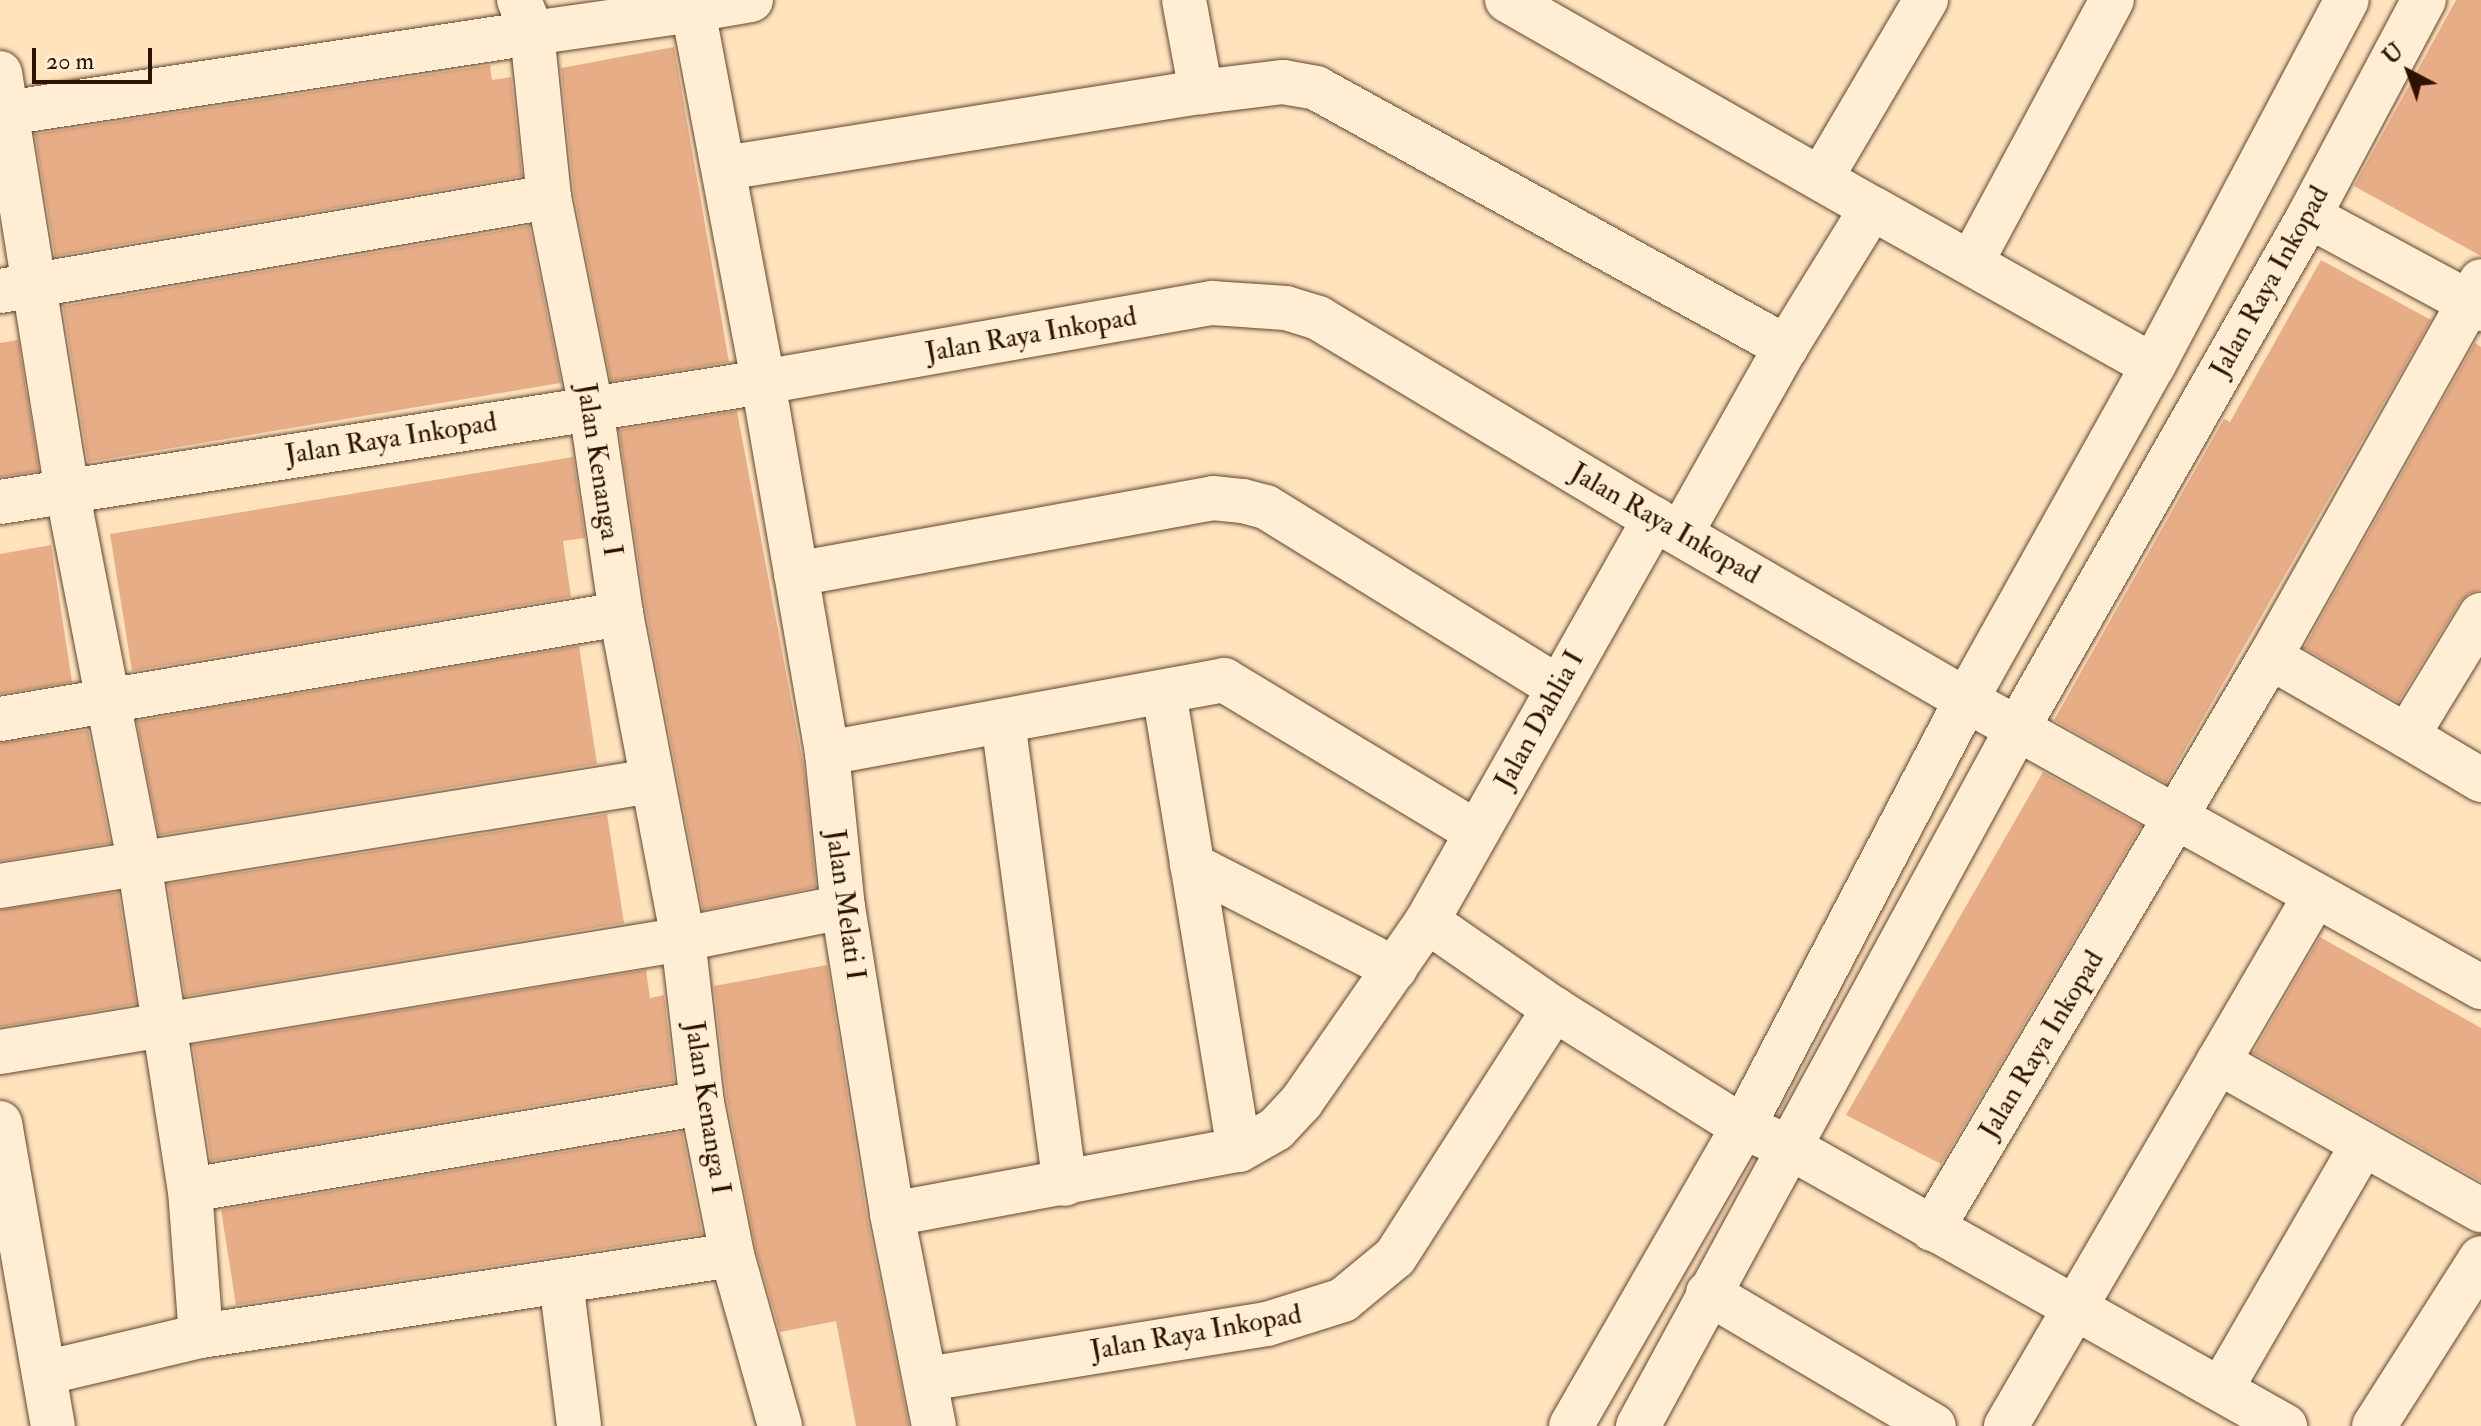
<!DOCTYPE html>
<style>
body{margin:0}
#map{position:relative;width:2481px;height:1426px;overflow:hidden;background:#ffe3bd;font-family:"IM FELL Double Pica",serif}
div>[style]{position:absolute}
.building>*{inset:0;background:#e7ad87}
.roads{filter:drop-shadow(0 0 2px #62462f) drop-shadow(0 0 2px #62462f)}
.minor>*{height:44px;margin:-22px;padding:0 22px;transform-origin:22px;border-radius:22px;background:#ffedd4}
span{translate:-50% -50%;white-space:nowrap;text-align:center;line-height:1.15;-webkit-text-stroke:7px #ffedd4;paint-order:stroke}
.street-label{font-size:28px;color:#2e1200}
.north{position:absolute;left:2369px;top:32px;width:80px;height:80px;-webkit-text-stroke:6px #ffedd4;paint-order:stroke;rotate:319deg;font-size:22px;font-weight:700;line-height:32px;text-align:center;color:#2e1200}
.north::after{content:'';display:block;margin:auto;width:28px;height:36px;background:#2e1200;clip-path:polygon(50% 0,100% 100%,50% 72%,0 100%)}
.scale{position:absolute;left:32px;top:48px;width:120px;height:36px;box-sizing:border-box;border:4px solid #2e1200;border-top:0;padding-left:10px;font-size:24px;line-height:28px;white-space:nowrap;color:#2e1200;-webkit-text-stroke:6px #ffedd4;paint-order:stroke}
</style>
<div id="map">
<div class="building">
<i style="clip-path:polygon(2456px 0,2481px 0,2481px 256px,2354px 186px)"></i>
<i style="clip-path:polygon(674px 47px,729px 362px,611px 381px,574px 193px,561px 68px)"></i>
<i style="clip-path:polygon(490px 65px,492px 80px,511px 77px,522px 176px,55px 256px,35px 134px)"></i>
<i style="clip-path:polygon(529px 226px,561px 383px,88px 462px,63px 306px)"></i>
<i style="clip-path:polygon(2321px 260px,2431px 320px,2166px 783px,2054px 720px,2224px 419px,2230px 422px)"></i>
<i style="clip-path:polygon(18px 340px,39px 471px,0 477px,0 343px)"></i>
<i style="clip-path:polygon(2475px 343px,2481px 347px,2481px 589px,2468px 594px,2460px 602px,2398px 702px,2304px 648px)"></i>
<i style="clip-path:polygon(737px 411px,804px 769px,816px 887px,703px 910px,646px 610px,619px 430px)"></i>
<i style="clip-path:polygon(573px 457px,585px 538px,563px 541px,571px 597px,132px 671px,110px 534px)"></i>
<i style="clip-path:polygon(51px 545px,72px 682px,0 694px,0 554px)"></i>
<i style="clip-path:polygon(579px 646px,597px 764px,159px 835px,137px 721px)"></i>
<i style="clip-path:polygon(88px 730px,110px 843px,0 861px,0 743px)"></i>
<i style="clip-path:polygon(2043px 772px,2141px 826px,1941px 1164px,1846px 1115px)"></i>
<i style="clip-path:polygon(607px 814px,624px 923px,185px 996px,168px 884px)"></i>
<i style="clip-path:polygon(118px 892px,136px 1004px,0 1027px,0 910px)"></i>
<i style="clip-path:polygon(2320px 937px,2481px 1028px,2481px 1181px,2253px 1053px)"></i>
<i style="clip-path:polygon(827px 965px,867px 1218px,909px 1426px,856px 1426px,836px 1321px,780px 1332px,756px 1249px,727px 1099px,714px 986px)"></i>
<i style="clip-path:polygon(646px 970px,650px 998px,664px 995px,674px 1082px,211px 1161px,193px 1045px)"></i>
<i style="clip-path:polygon(682px 1132px,702px 1234px,236px 1305px,221px 1210px)"></i>
</div>
<div class="roads">
<div class="minor">
<i style="left:519px;top:0;width:35px;rotate:68deg"></i>
<i style="left:532px;top:33px;width:163px;rotate:-8.1deg"></i>
<i style="left:751px;top:0;width:59px;rotate:170.2deg"></i>
<i style="left:693px;top:10px;width:379px;rotate:79.3deg"></i>
<i style="left:763px;top:382px;width:376px;rotate:80.2deg"></i>
<i style="left:827px;top:753px;width:155px;rotate:84.1deg"></i>
<i style="left:843px;top:907px;width:311px;rotate:80.9deg"></i>
<i style="left:892px;top:1214px;width:216px;rotate:78.8deg"></i>
<i style="left:1184px;top:0;width:94px;rotate:79.5deg"></i>
<i style="left:1507px;top:0;width:420px;rotate:29.7deg"></i>
<i style="left:0;top:73px;width:422px;rotate:80.9deg"></i>
<i style="left:67px;top:490px;width:379px;rotate:79deg"></i>
<i style="left:139px;top:862px;width:332px;rotate:81.2deg"></i>
<i style="left:190px;top:1190px;width:146px;rotate:85.7deg"></i>
<i style="left:0;top:114px;width:538px;rotate:-8.66deg"></i>
<i style="left:532px;top:33px;width:165px;rotate:84.1deg"></i>
<i style="left:549px;top:197px;width:215px;rotate:78.7deg"></i>
<i style="left:591px;top:408px;width:208px;rotate:81.7deg"></i>
<i style="left:621px;top:614px;width:331px;rotate:79.2deg"></i>
<i style="left:683px;top:939px;width:165px;rotate:83.4deg"></i>
<i style="left:702px;top:1103px;width:155px;rotate:78.8deg"></i>
<i style="left:732px;top:1255px;width:178px;rotate:74.3deg"></i>
<i style="left:725px;top:168px;width:482px;rotate:-9.1deg"></i>
<i style="left:1201px;top:92px;width:83px;rotate:-7deg"></i>
<i style="left:1283px;top:82px;width:34px;rotate:10deg"></i>
<i style="left:1316px;top:88px;width:537px;rotate:28.86deg"></i>
<i style="left:1821px;top:178px;width:207px;rotate:-59.5deg"></i>
<i style="left:2309px;top:216px;width:196px;rotate:28.4deg"></i>
<i style="left:1972px;top:261px;width:296px;rotate:-61.8deg"></i>
<i style="left:0;top:291px;width:557px;rotate:-9.72deg"></i>
<i style="left:0;top:502px;width:772px;rotate:-8.94deg"></i>
<i style="left:763px;top:382px;width:456px;rotate:-10deg"></i>
<i style="left:1212px;top:303px;width:74px;rotate:3.9deg"></i>
<i style="left:1286px;top:308px;width:34px;rotate:17deg"></i>
<i style="left:1318px;top:318px;width:392px;rotate:30.9deg"></i>
<i style="left:1654px;top:519px;width:361px;rotate:30.1deg"></i>
<i style="left:1966px;top:700px;width:590px;rotate:29.13deg"></i>
<i style="left:1681px;top:533px;width:214px;rotate:-60.6deg"></i>
<i style="left:1786px;top:347px;width:163px;rotate:-58.3deg"></i>
<i style="left:1872px;top:208px;width:322px;rotate:29.3deg"></i>
<i style="left:796px;top:574px;width:424px;rotate:-10.3deg"></i>
<i style="left:1213px;top:498px;width:30px;rotate:6deg"></i>
<i style="left:1243px;top:501px;width:24px;rotate:15deg"></i>
<i style="left:1266px;top:507px;width:342px;rotate:31.7deg"></i>
<i style="left:2270px;top:657px;width:158px;rotate:30deg"></i>
<i style="left:2407px;top:736px;width:142px;rotate:-58.6deg"></i>
<i style="left:1164px;top:692px;width:464px;rotate:80.7deg"></i>
<i style="left:0;top:719px;width:630px;rotate:-9.6deg"></i>
<i style="left:1003px;top:721px;width:467px;rotate:82.4deg"></i>
<i style="left:2407px;top:736px;width:86px;rotate:30.7deg"></i>
<i style="left:827px;top:753px;width:404px;rotate:-10.4deg"></i>
<i style="left:1224px;top:680px;width:294px;rotate:31.1deg"></i>
<i style="left:1192px;top:865px;width:228px;rotate:27.1deg"></i>
<i style="left:0;top:886px;width:660px;rotate:-9.15deg"></i>
<i style="left:1427px;top:921px;width:155px;rotate:34.7deg"></i>
<i style="left:1554px;top:1009px;width:223px;rotate:32deg"></i>
<i style="left:1743px;top:1127px;width:52px;rotate:23.6deg"></i>
<i style="left:1791px;top:1148px;width:567px;rotate:29.37deg"></i>
<i style="left:0;top:1052px;width:692px;rotate:-9.39deg"></i>
<i style="left:683px;top:939px;width:163px;rotate:-11.3deg"></i>
<i style="left:2218px;top:1062px;width:302px;rotate:29.4deg"></i>
<i style="left:0;top:1123px;width:308px;rotate:80.1deg"></i>
<i style="left:190px;top:1190px;width:519px;rotate:-9.64deg"></i>
<i style="left:892px;top:1214px;width:353px;rotate:-10.5deg"></i>
<i style="left:1239px;top:1150px;width:43px;rotate:-29.6deg"></i>
<i style="left:1276px;top:1129px;width:38px;rotate:-47deg"></i>
<i style="left:1302px;top:1101px;width:219px;rotate:-55.2deg"></i>
<i style="left:1427px;top:921px;width:462px;rotate:-60.5deg"></i>
<i style="left:1932px;top:1229px;width:664px;rotate:-59.42deg"></i>
<i style="left:2270px;top:657px;width:431px;rotate:-60.7deg"></i>
<i style="left:561px;top:1281px;width:146px;rotate:82.9deg"></i>
<i style="left:1708px;top:1293px;width:262px;rotate:30.5deg"></i>
<i style="left:44px;top:1373px;width:161px;rotate:-13.3deg"></i>
<i style="left:201px;top:1336px;width:537px;rotate:-8.67deg"></i>
<i style="left:927px;top:1379px;width:344px;rotate:-9.2deg"></i>
<i style="left:1267px;top:1324px;width:80px;rotate:-17.5deg"></i>
<i style="left:1343px;top:1300px;width:67px;rotate:-39.6deg"></i>
<i style="left:1395px;top:1257px;width:295px;rotate:-57.3deg"></i>
<i style="left:2221px;top:1389px;width:283px;rotate:-59.9deg"></i>
<i style="left:1571px;top:1426px;width:345px;rotate:-60.1deg"></i>
<i style="left:1743px;top:1127px;width:482px;rotate:-62.4deg"></i>
<i style="left:1966px;top:700px;width:383px;rotate:-60.8deg"></i>
<i style="left:2153px;top:366px;width:414px;rotate:-62.1deg"></i>
<i style="left:1638px;top:1426px;width:793px;rotate:-61.46deg"></i>
<i style="left:2017px;top:729px;width:590px;rotate:-60.35deg"></i>
<i style="left:2309px;top:216px;width:245px;rotate:-62deg"></i>
<i style="left:2006px;top:1426px;width:613px;rotate:-59.76deg"></i>
<i style="left:2374px;top:1426px;width:199px;rotate:-57.5deg"></i>
</div>
</div>
<div class="street-label">
<span style="left:2270px;top:282px;rotate:-61deg">Jalan Raya Inkopad</span>
<span style="left:1031px;top:335px;rotate:-10deg">Jalan Raya Inkopad</span>
<span style="left:391px;top:439px;rotate:-9deg">Jalan Raya Inkopad</span>
<span style="left:599px;top:470px;rotate:81deg">Jalan Kenanga I</span>
<span style="left:1665px;top:524px;rotate:30deg">Jalan Raya Inkopad</span>
<span style="left:1540px;top:720px;rotate:-61deg">Jalan Dahlia I</span>
<span style="left:845px;top:905px;rotate:82deg">Jalan Melati I</span>
<span style="left:2042px;top:1045px;rotate:-59deg">Jalan Raya Inkopad</span>
<span style="left:707px;top:1108px;rotate:81deg">Jalan Kenanga I</span>
<span style="left:1196px;top:1333px;rotate:-10deg">Jalan Raya Inkopad</span>
</div>
<div class="north">U</div>
<div class="scale">20 m</div>
</div>
